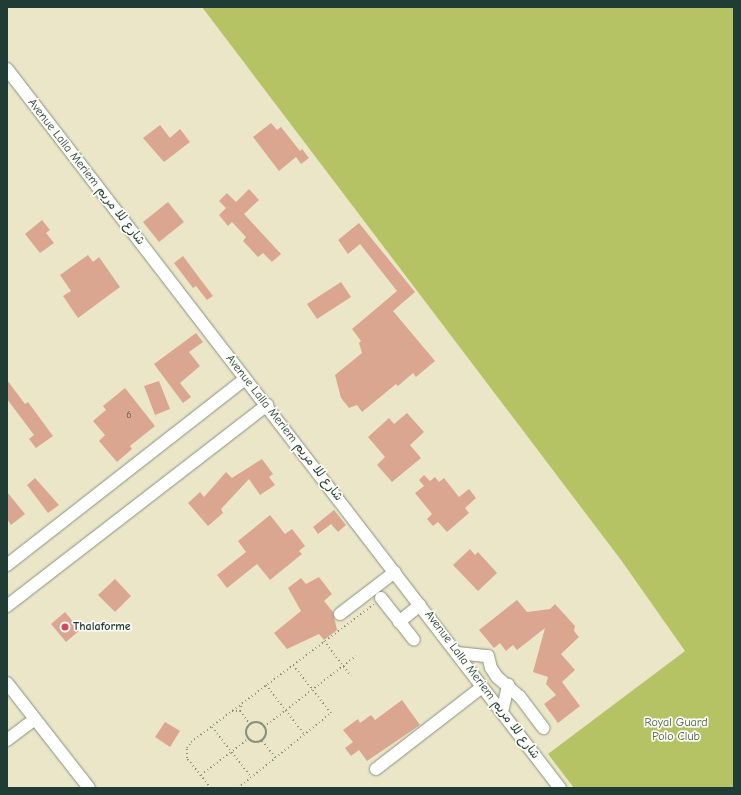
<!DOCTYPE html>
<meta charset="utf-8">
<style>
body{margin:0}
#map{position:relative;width:741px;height:795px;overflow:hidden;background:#ece6c9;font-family:"Comic Neue","Playpen Sans Arabic",sans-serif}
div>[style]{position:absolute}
.green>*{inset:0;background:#b5c365}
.building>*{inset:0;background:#dba68f}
.path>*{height:2px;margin-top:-1px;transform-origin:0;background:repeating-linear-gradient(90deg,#86927e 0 1px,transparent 0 4px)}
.path>.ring{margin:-1px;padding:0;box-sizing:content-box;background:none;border:2px solid #86927e;border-radius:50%}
.roads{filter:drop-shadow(0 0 1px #86927e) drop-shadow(0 0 1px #86927e)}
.minor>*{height:12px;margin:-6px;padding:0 6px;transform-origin:6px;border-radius:6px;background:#fff}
.dots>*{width:11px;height:11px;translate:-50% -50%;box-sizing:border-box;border:2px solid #fdfcf7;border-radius:50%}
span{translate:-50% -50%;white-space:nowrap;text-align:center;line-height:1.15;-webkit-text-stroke:3.5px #fdfcf7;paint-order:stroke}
.number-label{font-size:10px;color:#4e574b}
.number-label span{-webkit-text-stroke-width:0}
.street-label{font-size:12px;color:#1f3d34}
.poi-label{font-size:12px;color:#1f3d34;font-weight:700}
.left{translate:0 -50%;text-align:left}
.park-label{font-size:12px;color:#445e40}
.frame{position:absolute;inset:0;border:8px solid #1f3d34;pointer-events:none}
</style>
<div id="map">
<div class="green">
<i style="clip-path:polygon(202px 7px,734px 7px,734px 788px,574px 788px,548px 754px,685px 651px,621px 560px)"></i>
</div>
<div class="building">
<i style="clip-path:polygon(271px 123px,277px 130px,281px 127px,300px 151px,302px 149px,309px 158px,301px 164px,296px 157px,279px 171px,253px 137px)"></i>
<i style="clip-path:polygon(160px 125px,170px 138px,180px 129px,190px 142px,164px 162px,143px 138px)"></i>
<i style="clip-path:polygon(249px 189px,259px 200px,244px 214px,281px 254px,272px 262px,263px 253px,258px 257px,243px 241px,246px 237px,232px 222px,228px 226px,219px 215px,226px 208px,219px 201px,227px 193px,236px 202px)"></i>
<i style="clip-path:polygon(168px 202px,184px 222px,159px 242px,143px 222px)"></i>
<i style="clip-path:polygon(42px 220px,50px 230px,46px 233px,54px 243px,40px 253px,25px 234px)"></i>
<i style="clip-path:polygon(359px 223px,415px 292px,393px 311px,435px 361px,416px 377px,413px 373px,398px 386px,396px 384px,362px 412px,357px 405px,349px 408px,341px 398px,335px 375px,362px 353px,359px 343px,361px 341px,352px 329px,397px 291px,360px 244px,348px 254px,338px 240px)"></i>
<i style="clip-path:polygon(88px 255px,93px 262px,99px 257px,120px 287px,78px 318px,63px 296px,71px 291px,60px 275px)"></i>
<i style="clip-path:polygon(183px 256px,213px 296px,207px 300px,196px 286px,193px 288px,174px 263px)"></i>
<i style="clip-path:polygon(341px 282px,351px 297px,317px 319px,307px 304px)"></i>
<i style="clip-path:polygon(196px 333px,203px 342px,189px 352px,200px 366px,180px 383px,191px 397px,183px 403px,154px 364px)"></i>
<i style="clip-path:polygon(7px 380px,25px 404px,28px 402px,53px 436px,36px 448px,29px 439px,34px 435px,7px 399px)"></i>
<i style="clip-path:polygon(159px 381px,170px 409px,155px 415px,144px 386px)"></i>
<i style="clip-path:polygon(125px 388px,155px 426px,130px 446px,132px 449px,117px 462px,99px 441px,105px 435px,93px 421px,106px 410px,103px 406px)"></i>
<i style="clip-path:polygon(407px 413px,424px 432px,410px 445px,421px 458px,392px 482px,377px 465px,385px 457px,368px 437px,389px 418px,394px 424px)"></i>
<i style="clip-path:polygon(262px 459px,273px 474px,269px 477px,275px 485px,260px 495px,249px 479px,221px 509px,223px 513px,208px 526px,188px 503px,200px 492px,204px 497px,226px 472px,232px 478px)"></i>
<i style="clip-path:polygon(424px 475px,430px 481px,435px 477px,439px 482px,444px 478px,459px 497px,469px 489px,476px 498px,465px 508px,469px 513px,447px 532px,438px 522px,433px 526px,427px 519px,432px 514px,415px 493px,424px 486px,419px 480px)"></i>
<i style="clip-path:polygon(35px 478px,59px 505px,48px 513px,27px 485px)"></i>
<i style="clip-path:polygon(7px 492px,25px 514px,11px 525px,7px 519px)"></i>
<i style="clip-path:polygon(334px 510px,346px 525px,338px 532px,331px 524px,318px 534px,313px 527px)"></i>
<i style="clip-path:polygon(270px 515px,285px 534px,292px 529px,305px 546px,299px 551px,302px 554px,270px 580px,257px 564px,227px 588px,217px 575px,246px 552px,238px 541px)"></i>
<i style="clip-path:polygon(470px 549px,475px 555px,478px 552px,497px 573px,478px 591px,453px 565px)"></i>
<i style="clip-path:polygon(319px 577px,332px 594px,324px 601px,333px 612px,337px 630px,324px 640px,319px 634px,287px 649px,274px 633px,301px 611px,288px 588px,301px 578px,306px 584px)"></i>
<i style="clip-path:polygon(115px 579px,131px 596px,115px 612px,98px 595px)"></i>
<i style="clip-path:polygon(517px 600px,527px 612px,550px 609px,555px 604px,575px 626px,574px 631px,579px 637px,561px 654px,575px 670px,562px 682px,580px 706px,558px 723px,544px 704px,556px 695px,546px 684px,548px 677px,533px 672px,545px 628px,517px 650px,513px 645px,506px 651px,500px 643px,494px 648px,479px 630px)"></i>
<i style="clip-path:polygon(65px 612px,80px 630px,66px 642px,51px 624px)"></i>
<i style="clip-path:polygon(402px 700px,420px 725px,367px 761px,359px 750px,351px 756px,345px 748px,353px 742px,343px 730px,358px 719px,360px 723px,371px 715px,375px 720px)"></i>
<i style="clip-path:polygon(165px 722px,180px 731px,170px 747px,155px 737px)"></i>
</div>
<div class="path">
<i style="left:324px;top:641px;width:44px;rotate:52.4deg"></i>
<i style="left:266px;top:685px;width:62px;rotate:52.2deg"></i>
<i style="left:232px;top:711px;width:8px"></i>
<i style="left:240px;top:711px;width:7px;rotate:-74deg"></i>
<i style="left:240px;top:711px;width:15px;rotate:53deg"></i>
<i class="ring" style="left:246px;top:722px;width:18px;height:18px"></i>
<i style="left:212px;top:727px;width:63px;rotate:52deg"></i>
<i style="left:264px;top:727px;width:116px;rotate:-37.7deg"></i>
<i style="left:262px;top:741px;width:21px;rotate:51deg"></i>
<i style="left:201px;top:775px;width:59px;rotate:-37.5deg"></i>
<i style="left:211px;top:788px;width:38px;rotate:-129deg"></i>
<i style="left:187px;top:758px;width:10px;rotate:-90deg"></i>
<i style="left:187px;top:748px;width:7px;rotate:-56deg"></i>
<i style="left:191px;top:742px;width:229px;rotate:-37deg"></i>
<i style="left:238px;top:788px;width:119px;rotate:-38.9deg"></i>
<i style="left:331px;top:713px;width:61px;rotate:-128.4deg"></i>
</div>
<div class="roads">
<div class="minor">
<i style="left:7px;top:69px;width:907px;rotate:52.44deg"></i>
<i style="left:7px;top:565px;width:302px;rotate:-38deg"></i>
<i style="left:381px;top:598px;width:53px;rotate:51.8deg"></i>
<i style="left:7px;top:606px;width:329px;rotate:-37.7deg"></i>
<i style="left:340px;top:614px;width:69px;rotate:-37.4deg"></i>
<i style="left:399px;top:622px;width:27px;rotate:-39deg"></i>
<i style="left:457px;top:653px;width:31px;rotate:6deg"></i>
<i style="left:488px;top:656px;width:12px;rotate:76deg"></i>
<i style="left:491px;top:668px;width:11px;rotate:56deg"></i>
<i style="left:497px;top:677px;width:30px;rotate:41deg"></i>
<i style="left:520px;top:697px;width:39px;rotate:53deg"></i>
<i style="left:7px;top:683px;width:133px;rotate:52deg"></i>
<i style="left:502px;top:712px;width:28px;rotate:-77deg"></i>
<i style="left:7px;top:740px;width:35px;rotate:-37deg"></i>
<i style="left:376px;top:769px;width:134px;rotate:-37.7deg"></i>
</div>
</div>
<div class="dots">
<i style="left:65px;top:627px;background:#d1495b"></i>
</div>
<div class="number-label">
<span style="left:129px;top:416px">6</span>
</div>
<div class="street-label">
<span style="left:86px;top:172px;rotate:52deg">Avenue Lalla Meriem شارع للا مريم</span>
<span style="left:284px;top:428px;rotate:52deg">Avenue Lalla Meriem شارع للا مريم</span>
<span style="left:482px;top:685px;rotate:53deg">Avenue Lalla Meriem شارع للا مريم</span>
</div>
<div class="poi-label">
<span class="left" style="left:73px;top:627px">Thalaforme</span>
</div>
<div class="park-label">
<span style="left:676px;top:730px">Royal Guard<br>Polo Club</span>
</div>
<div class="frame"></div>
</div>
